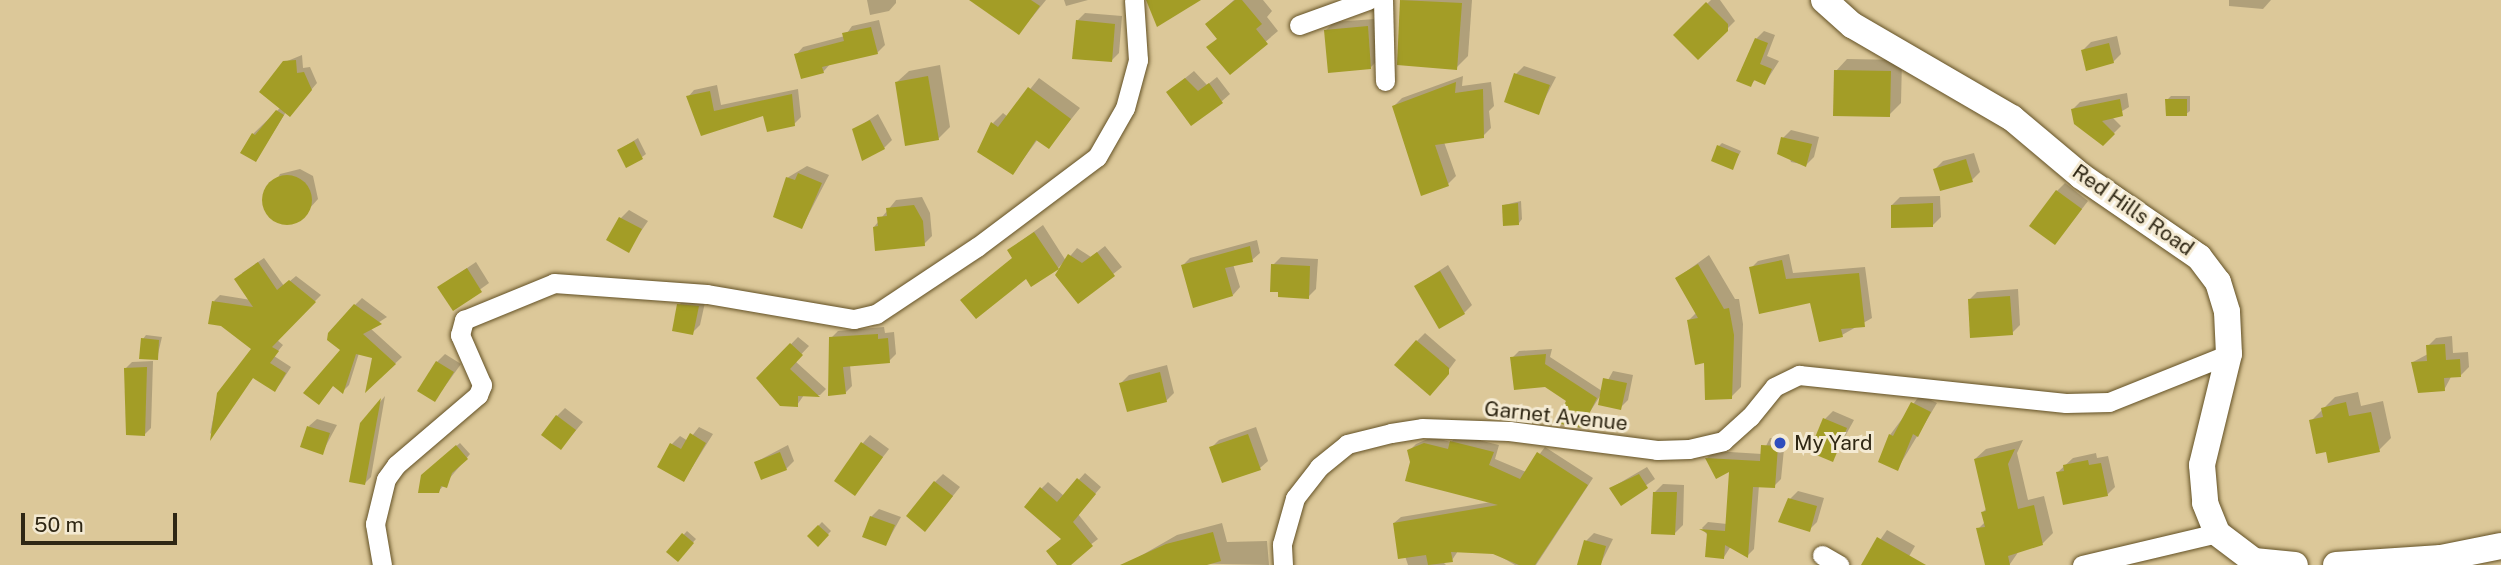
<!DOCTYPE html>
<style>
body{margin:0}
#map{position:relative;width:2501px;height:565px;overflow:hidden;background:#dcc899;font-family:"Public Sans",sans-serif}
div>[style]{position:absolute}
.shadow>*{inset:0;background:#0003}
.building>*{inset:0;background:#a39d26}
.round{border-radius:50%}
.roads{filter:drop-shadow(0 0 2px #635125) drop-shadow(0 0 2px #635125)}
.street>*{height:19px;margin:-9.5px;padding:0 9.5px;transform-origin:9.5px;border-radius:9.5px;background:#fff}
.secondary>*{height:26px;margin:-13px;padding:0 13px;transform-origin:13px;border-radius:13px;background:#fff}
.dots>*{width:19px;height:19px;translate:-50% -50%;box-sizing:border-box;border:4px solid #f4ead2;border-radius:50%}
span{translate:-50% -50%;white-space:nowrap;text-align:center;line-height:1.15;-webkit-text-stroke:6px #f4ead2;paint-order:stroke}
.street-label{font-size:21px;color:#2f2714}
.poi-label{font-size:21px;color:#2f2714}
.left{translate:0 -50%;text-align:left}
.scale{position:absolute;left:21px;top:513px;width:156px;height:32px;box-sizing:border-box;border:4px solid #2f2714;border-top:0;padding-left:9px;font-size:21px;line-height:24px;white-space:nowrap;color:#2f2714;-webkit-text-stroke:5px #f4ead2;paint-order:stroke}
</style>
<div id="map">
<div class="shadow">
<i style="clip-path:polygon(867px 0,896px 0,896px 3px,889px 11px,870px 15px)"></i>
<i style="clip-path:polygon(975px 0,1046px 0,1019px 33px)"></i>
<i style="clip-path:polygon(1064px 0,1088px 0,1066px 6px)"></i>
<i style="clip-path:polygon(1234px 0,1263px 0,1272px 11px,1267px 17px,1278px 31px,1230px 72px,1209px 47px,1218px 38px,1207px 24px)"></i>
<i style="clip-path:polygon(1402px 0,1472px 0,1468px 56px,1456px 68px,1399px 64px)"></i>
<i style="clip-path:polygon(1711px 0,1720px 0,1735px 21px,1698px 58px,1675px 35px)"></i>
<i style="clip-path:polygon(2229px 0,2271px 0,2263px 9px,2229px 6px)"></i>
<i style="clip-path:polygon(1085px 13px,1122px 16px,1119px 53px,1111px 61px,1077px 21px)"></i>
<i style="clip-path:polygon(1375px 19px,1379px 59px,1371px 67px,1326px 30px,1334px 22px)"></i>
<i style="clip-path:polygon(879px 20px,885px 45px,877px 53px,831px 63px,823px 72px,796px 55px,803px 47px,845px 36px,852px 26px)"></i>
<i style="clip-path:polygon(1764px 31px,1775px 35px,1767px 56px,1779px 61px,1765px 83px,1756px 79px,1750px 85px,1756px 39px)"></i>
<i style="clip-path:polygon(2117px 36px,2121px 54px,2113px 62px,2083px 50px,2091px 42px)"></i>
<i style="clip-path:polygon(302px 55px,303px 68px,310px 67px,317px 83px,295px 109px,286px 112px,256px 160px,253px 134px,281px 107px,285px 62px)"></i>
<i style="clip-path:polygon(1847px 59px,1902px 60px,1901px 103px,1889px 115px,1836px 71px)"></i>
<i style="clip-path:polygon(940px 65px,950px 127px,938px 139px,897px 82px,909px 71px)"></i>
<i style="clip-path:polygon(1524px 66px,1556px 77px,1538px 112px,1516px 74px)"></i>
<i style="clip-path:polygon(1194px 71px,1207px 85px,1217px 77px,1230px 94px,1222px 101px,1168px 92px)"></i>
<i style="clip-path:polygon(1463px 76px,1462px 86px,1491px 82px,1494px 106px,1489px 111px,1491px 128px,1483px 136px,1444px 142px,1456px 176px,1448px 184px,1394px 106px,1402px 98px)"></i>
<i style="clip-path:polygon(1039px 78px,1080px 108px,1049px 147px,1038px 139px,1013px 173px,993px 123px,1003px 113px,1008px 117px)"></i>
<i style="clip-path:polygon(717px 85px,721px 105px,798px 89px,801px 117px,794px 124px,765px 114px,702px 133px,688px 97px,694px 90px)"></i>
<i style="clip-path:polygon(2127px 93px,2129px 107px,2112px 117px,2121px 126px,2103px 144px,2073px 109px,2080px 102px)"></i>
<i style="clip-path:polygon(2171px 96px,2190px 96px,2190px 111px,2186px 114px,2167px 100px)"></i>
<i style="clip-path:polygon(878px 114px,892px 140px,884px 148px,854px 130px)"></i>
<i style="clip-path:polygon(1791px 130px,1819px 137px,1814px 157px,1806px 165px,1791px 162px,1783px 138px)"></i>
<i style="clip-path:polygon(638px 138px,646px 154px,642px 157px,619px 150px)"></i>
<i style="clip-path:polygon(1722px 143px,1741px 151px,1732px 168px,1719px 146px)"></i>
<i style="clip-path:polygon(1974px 153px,1980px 172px,1972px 180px,1935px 169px,1943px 161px)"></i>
<i style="clip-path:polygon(807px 166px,829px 175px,802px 227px,787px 178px)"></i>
<i style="clip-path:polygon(300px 169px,313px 176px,318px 199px,299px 220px,283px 223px,270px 215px,264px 201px,280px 174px)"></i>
<i style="clip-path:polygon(2065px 183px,2088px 201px,2062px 235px,2057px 191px)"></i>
<i style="clip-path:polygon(1940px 196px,1941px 217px,1933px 225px,1892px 205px,1900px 197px)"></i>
<i style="clip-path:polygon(922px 197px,930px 213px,932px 236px,924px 244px,874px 227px,896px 200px)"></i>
<i style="clip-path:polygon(1521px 201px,1522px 219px,1519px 223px,1504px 205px)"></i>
<i style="clip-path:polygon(629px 210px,648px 221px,628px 250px,621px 218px)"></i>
<i style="clip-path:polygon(1043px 225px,1066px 261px,1077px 248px,1091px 257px,1105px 246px,1122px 267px,1078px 302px,1064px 262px,1058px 268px,1014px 258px,1009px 250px)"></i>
<i style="clip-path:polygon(1257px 240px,1260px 253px,1252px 260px,1233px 264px,1240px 287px,1233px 295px,1183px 265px,1190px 258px)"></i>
<i style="clip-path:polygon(1789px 254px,1793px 273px,1865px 267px,1872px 318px,1842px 335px,1811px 301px,1751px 268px,1758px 261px)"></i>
<i style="clip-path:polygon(1709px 255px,1735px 299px,1739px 299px,1743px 324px,1741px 387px,1731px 397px,1705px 361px,1689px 320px,1697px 312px,1677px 278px)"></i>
<i style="clip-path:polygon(1281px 257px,1318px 259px,1316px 289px,1308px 297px,1273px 265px)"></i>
<i style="clip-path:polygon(264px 258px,284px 286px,296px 276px,321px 295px,277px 340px,283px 345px,274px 356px,291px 367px,280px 384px,275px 389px,254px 376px,210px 434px,218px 394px,253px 349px,214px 301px,220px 295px,251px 300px,242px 273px)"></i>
<i style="clip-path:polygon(476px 262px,489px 283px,453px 309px,439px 287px)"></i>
<i style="clip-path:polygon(1448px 265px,1472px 305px,1464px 313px,1416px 286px)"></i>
<i style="clip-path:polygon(2018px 289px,2020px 325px,2012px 333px,1969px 300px,1977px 292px)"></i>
<i style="clip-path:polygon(687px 297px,706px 298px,700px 325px,692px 333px,679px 305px)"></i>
<i style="clip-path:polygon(362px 298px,387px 317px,370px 328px,402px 357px,368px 389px,374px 357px,359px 353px,349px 385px,343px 391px,334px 384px,319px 403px,343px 350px,355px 305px)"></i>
<i style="clip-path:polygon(884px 327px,885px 333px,894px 332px,896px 354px,889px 361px,850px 365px,852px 386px,845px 393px,831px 338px,838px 331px)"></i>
<i style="clip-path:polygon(1425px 333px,1456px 360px,1437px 386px,1417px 341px)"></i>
<i style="clip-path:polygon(146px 335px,162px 337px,157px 358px,143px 339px)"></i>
<i style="clip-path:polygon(2452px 336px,2453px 353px,2468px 352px,2469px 367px,2461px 375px,2452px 375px,2444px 390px,2413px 362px,2428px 354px,2428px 346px,2436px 338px)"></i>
<i style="clip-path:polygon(798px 337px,809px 346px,795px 361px,826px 389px,820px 395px,804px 395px,797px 405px,758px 378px)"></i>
<i style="clip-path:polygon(1552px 349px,1550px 357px,1602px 391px,1613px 371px,1633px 375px,1628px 400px,1620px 408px,1600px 396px,1581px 426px,1569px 401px,1512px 358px,1519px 351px)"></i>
<i style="clip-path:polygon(445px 354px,461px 364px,435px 400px,437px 362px)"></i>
<i style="clip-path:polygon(153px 361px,151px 428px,144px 435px,126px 368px,132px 362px)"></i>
<i style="clip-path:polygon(1167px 365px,1174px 393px,1166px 401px,1121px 383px,1129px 375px)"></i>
<i style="clip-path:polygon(2358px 392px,2361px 406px,2383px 401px,2391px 438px,2379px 450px,2327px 450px,2311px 421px,2335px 397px)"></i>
<i style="clip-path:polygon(1920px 395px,1937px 403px,1898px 468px,1890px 435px)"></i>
<i style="clip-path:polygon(385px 396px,371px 477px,365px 483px,362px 424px)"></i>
<i style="clip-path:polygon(565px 408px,583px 422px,561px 448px,557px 416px)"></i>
<i style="clip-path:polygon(1833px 411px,1854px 420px,1832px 460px,1825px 419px)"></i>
<i style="clip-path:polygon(317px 419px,337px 425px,322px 453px,309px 426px)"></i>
<i style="clip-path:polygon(699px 427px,713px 434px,684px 480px,672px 444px,680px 436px,688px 441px)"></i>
<i style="clip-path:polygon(1256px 427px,1268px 461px,1260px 468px,1211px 448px,1219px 440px)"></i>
<i style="clip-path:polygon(870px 435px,889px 449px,855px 494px,863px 443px)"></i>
<i style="clip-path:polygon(1458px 435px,1499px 445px,1495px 459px,1526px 472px,1545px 447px,1593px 478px,1536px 565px,1515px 565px,1493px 552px,1458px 551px,1452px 560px,1442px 561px,1446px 565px,1408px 565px,1394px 523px,1401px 517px,1491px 502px,1412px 462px,1409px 451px,1416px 444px,1432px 437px,1451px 442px)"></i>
<i style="clip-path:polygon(1770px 438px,1785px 439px,1781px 479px,1774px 486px,1759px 485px,1754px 549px,1747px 556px,1731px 546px,1724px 557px,1702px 528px,1708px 522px,1727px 524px,1731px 469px,1707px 458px,1714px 451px,1762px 454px)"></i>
<i style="clip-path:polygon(2023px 440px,2017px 453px,2028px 500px,2044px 496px,2053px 533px,2043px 543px,2019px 551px,2010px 564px,1987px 565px,1978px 529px,1985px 522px,1983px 512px,1987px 508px,1975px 459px,1986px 449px)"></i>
<i style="clip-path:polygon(460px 443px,470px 454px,438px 492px,427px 471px)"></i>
<i style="clip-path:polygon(788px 445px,794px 461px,786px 469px,756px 462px)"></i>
<i style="clip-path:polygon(2096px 453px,2097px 458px,2108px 456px,2115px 487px,2107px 495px,2058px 472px,2073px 458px)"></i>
<i style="clip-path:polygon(1647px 467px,1655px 479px,1621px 503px,1611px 488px)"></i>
<i style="clip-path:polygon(1085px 473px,1101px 487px,1078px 514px,1098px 539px,1064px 565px,1063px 538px,1041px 489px,1048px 482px,1064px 496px)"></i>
<i style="clip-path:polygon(943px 474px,960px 487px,933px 521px,935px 482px)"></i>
<i style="clip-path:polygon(1663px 484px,1684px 485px,1683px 525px,1675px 533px,1655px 492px)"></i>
<i style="clip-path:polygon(1798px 491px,1824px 498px,1817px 522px,1809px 530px,1790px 499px)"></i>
<i style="clip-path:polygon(879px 509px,901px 517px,886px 544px,871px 517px)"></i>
<i style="clip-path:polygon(822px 522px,831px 531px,818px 545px,809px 536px)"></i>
<i style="clip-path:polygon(1222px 523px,1227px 542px,1267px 541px,1269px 565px,1130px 562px,1177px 535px)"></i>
<i style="clip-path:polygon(1887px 530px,1915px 546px,1904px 565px,1863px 565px)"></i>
<i style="clip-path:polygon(687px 531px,696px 539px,678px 559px,668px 552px)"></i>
<i style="clip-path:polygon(1594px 533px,1613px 539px,1600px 565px,1586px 541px)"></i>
</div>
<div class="building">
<i style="clip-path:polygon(969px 0,1031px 0,1040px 6px,1019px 35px)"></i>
<i style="clip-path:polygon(1146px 0,1201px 0,1157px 27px)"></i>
<i style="clip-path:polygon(1235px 0,1242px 0,1262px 24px,1256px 29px,1268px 44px,1230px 75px,1206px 47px,1217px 39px,1205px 24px)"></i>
<i style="clip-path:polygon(1400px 0,1462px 3px,1457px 70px,1397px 65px)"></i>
<i style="clip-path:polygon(1706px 2px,1728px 24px,1728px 31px,1698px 60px,1673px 35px)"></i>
<i style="clip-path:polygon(1076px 20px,1115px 24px,1112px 62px,1072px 59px)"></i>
<i style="clip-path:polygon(1368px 26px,1371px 69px,1328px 73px,1324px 30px)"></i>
<i style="clip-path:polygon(871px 27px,878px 54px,822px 67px,824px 73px,801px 79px,794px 54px,844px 41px,842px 33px)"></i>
<i style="clip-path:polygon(1755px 38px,1768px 43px,1760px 64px,1772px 69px,1765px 85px,1754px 80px,1751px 87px,1736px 81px)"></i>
<i style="clip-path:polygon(2109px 43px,2114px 63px,2086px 71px,2081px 50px)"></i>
<i style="clip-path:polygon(296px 60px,297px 73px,304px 72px,312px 90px,290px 117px,259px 92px,283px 61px)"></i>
<i style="clip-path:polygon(1834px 70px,1891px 71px,1890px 117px,1833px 116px)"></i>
<i style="clip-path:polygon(1514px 73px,1550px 85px,1539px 115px,1504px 102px)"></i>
<i style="clip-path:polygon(928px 76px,939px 140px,905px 146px,895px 82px)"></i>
<i style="clip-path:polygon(1185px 78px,1198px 91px,1209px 83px,1223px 103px,1191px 126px,1166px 92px)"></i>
<i style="clip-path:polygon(1456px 82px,1455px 93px,1483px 89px,1484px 138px,1435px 145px,1449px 186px,1421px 196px,1392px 106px)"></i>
<i style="clip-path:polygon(1028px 87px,1071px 119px,1049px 149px,1036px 140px,1013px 175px,977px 152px,991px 122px,998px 127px)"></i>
<i style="clip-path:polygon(710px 91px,714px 111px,792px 94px,795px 126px,767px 132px,763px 116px,701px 136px,686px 96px)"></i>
<i style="clip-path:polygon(2120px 99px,2123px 116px,2102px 121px,2115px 134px,2103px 146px,2074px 124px,2071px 109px)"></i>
<i style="clip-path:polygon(2165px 99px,2187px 99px,2187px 116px,2166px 116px)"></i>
<i style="clip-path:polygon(276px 110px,284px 115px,256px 162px,240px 153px,252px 133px,255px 135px)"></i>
<i style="clip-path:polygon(870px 120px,885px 149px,862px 161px,852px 129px)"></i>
<i style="clip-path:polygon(1781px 137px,1812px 144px,1806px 167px,1777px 154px)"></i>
<i style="clip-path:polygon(634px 141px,643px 159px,626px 168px,617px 150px)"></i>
<i style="clip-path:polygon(1717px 145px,1739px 154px,1733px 170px,1711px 161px)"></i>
<i style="clip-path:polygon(1966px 159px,1973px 182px,1940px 191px,1933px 169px)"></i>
<i style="clip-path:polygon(798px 173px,822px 183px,802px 229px,773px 217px,786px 177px,795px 180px)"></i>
<i class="round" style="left:262px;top:175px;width:50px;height:50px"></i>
<i style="clip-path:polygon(2056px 190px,2082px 209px,2055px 245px,2029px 226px)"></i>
<i style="clip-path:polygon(1518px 203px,1519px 225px,1503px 226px,1502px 205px)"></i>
<i style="clip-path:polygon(1933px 203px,1933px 227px,1891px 228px,1891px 205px)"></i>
<i style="clip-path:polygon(914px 205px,923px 221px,925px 246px,875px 251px,873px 227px,878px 226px,877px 217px,887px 216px,886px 208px)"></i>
<i style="clip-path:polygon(619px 217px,642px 229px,629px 253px,606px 240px)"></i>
<i style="clip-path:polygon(1034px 232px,1059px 269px,1031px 287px,1026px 279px,976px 319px,960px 300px,1012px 258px,1007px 250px)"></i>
<i style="clip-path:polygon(1250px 246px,1253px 262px,1225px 268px,1233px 296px,1193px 308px,1181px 265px)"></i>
<i style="clip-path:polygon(1097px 252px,1115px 276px,1078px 304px,1055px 275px,1068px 254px,1082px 263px)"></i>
<i style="clip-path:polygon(1782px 260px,1786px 279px,1859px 273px,1865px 327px,1841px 329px,1843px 337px,1819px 342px,1810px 303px,1759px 314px,1749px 267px)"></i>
<i style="clip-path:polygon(258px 262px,277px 290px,289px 280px,316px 302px,272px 347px,279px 351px,270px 363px,286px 373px,275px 392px,253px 378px,210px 441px,217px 393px,251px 349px,221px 326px,208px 324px,212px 301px,253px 307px,234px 279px)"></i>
<i style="clip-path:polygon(1271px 264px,1310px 266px,1309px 299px,1278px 297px,1278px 292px,1270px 292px)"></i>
<i style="clip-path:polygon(1698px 264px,1724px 309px,1729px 308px,1734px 335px,1732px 399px,1705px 400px,1704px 363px,1695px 365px,1687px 320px,1698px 318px,1675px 278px)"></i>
<i style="clip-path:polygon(467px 268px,482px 292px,453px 311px,437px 287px)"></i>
<i style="clip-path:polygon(1440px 271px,1465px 314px,1439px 329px,1414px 286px)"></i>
<i style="clip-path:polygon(2010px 296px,2013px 335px,1970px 338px,1968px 299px)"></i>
<i style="clip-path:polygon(354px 304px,382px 324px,363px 334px,396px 364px,365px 393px,372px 358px,356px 354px,343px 394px,333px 386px,319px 405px,303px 393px,340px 350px,327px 340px,328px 333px)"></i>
<i style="clip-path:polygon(677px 304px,699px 306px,693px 335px,672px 331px)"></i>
<i style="clip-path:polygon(878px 334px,878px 339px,888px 338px,890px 363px,843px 367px,846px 394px,828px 396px,829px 337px)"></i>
<i style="clip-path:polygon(141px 338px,159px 340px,158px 360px,139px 359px)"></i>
<i style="clip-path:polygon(1416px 340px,1449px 368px,1449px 374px,1430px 396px,1394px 365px)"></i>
<i style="clip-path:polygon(790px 343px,803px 355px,790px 369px,820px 397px,798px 396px,798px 407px,780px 406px,756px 378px)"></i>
<i style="clip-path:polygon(2445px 344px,2446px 360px,2460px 359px,2461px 377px,2444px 378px,2445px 391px,2418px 393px,2411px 362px,2427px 361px,2426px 345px)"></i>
<i style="clip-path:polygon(1546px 354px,1545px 364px,1597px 398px,1582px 428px,1555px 423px,1566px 401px,1545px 387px,1514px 390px,1510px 357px)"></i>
<i style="clip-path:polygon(436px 361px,454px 372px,435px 402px,417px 391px)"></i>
<i style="clip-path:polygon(147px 367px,145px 436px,126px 435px,124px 368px)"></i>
<i style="clip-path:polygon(1160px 372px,1167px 402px,1127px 412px,1119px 383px)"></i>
<i style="clip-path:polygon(1603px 378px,1627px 383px,1621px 410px,1598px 405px)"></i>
<i style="clip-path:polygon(381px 398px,365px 485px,349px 482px,360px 423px)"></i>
<i style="clip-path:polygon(1911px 402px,1931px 412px,1918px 437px,1913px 434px,1898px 471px,1878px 462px,1889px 434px,1893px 436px)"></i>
<i style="clip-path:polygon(2346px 402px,2349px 416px,2371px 412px,2380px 452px,2328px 463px,2326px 452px,2316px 454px,2309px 420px,2323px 417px,2321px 408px)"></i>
<i style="clip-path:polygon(556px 415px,576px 430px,561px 450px,541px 435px)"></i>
<i style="clip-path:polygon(1823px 418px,1847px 428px,1833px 462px,1809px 452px)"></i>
<i style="clip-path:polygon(307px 426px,330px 433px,323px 455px,300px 447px)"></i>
<i style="clip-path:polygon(690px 433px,706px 443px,684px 482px,657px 467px,670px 443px,681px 449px)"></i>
<i style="clip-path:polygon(1248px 434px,1261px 470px,1222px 483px,1209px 447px)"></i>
<i style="clip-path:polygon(1450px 441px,1494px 452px,1489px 465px,1520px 479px,1537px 452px,1588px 485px,1535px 565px,1519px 565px,1493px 554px,1451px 552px,1453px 562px,1428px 565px,1426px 555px,1398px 559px,1393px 523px,1498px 505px,1405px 481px,1410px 462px,1407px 450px,1424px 443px,1448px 449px)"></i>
<i style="clip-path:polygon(861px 442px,883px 457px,855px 496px,834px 481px)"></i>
<i style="clip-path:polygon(456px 445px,468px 459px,452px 473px,447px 488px,441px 486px,439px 493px,418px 493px,421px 475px)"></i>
<i style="clip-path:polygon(1761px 445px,1778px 446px,1775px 488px,1753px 487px,1748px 558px,1725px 545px,1724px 559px,1705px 557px,1707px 533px,1699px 529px,1725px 531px,1729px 472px,1716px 479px,1705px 458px,1760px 461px)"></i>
<i style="clip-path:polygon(2015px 449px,2008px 464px,2018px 509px,2034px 505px,2043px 545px,2008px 556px,2010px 565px,1985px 565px,1976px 528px,1985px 527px,1981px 512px,1986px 511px,1974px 459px)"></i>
<i style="clip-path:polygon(780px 452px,787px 470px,761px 480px,754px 462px)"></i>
<i style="clip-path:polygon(2088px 460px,2089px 465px,2101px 463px,2108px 496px,2063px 505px,2056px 472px,2064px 471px,2063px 465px)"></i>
<i style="clip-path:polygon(1639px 474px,1648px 488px,1621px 506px,1609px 488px)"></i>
<i style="clip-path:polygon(1077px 478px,1096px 494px,1073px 522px,1093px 546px,1071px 565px,1057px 565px,1046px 551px,1061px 539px,1024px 507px,1040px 487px,1057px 502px)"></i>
<i style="clip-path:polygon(934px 481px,953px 496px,925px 532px,906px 516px)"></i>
<i style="clip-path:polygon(1653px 492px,1677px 492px,1675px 535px,1651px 534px)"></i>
<i style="clip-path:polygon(1788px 498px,1817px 506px,1810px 532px,1778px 522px)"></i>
<i style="clip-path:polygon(870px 516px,895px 525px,886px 546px,862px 537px)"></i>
<i style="clip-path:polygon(818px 525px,829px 535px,818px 547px,807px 536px)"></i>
<i style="clip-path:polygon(1213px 532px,1221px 561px,1207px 565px,1120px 565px,1166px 544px)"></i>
<i style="clip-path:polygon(682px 533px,694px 543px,678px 562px,666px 552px)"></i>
<i style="clip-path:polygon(1877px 537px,1926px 565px,1861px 565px)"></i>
<i style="clip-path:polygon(1584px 540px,1606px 546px,1601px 565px,1577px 565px)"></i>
</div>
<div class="roads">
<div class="street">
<i style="left:1383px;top:0;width:81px;rotate:88.6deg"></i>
<i style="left:1299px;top:25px;width:73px;rotate:-19.9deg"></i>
<i style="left:1822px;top:555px;width:20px;rotate:30deg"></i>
<i style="left:382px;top:565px;width:42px;rotate:-99.7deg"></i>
<i style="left:375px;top:524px;width:46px;rotate:-76.3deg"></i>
<i style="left:386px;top:479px;width:17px;rotate:-54deg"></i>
<i style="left:396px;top:465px;width:108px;rotate:-40.5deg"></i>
<i style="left:478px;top:395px;width:11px;rotate:-68deg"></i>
<i style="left:482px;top:385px;width:55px;rotate:-113.7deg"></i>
<i style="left:460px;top:335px;width:16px;rotate:-75deg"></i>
<i style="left:464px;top:320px;width:97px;rotate:-22.3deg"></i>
<i style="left:554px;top:283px;width:153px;rotate:4.1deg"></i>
<i style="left:707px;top:294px;width:149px;rotate:9.7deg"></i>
<i style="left:854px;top:319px;width:23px;rotate:-13deg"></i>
<i style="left:876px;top:314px;width:121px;rotate:-33.6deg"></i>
<i style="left:977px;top:247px;width:150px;rotate:-36.9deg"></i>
<i style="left:1097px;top:157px;width:56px;rotate:-60.3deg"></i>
<i style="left:1125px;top:108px;width:50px;rotate:-74.8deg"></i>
<i style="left:1138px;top:60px;width:60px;rotate:-93.8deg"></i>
<i style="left:1283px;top:565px;width:21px;rotate:-93deg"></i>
<i style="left:1282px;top:544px;width:48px;rotate:-74.2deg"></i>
<i style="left:1295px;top:498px;width:39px;rotate:-52deg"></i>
<i style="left:1319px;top:467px;width:36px;rotate:-39deg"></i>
<i style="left:1347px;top:444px;width:45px;rotate:-14deg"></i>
<i style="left:1391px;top:433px;width:31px;rotate:-9deg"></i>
<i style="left:1422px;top:428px;width:87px;rotate:2deg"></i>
<i style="left:1509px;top:431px;width:149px;rotate:7.3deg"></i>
<i style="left:1657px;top:450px;width:32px;rotate:-2deg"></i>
<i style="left:1689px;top:449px;width:35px;rotate:-13deg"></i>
<i style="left:1723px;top:441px;width:36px;rotate:-42deg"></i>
<i style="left:1750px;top:417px;width:38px;rotate:-51deg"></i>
<i style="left:1774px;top:387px;width:28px;rotate:-26deg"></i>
<i style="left:1799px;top:375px;width:268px;rotate:6deg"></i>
<i style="left:2066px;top:403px;width:43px;rotate:-1.3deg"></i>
<i style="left:2109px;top:402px;width:129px;rotate:-21.8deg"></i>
<i style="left:2082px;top:565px;width:139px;rotate:-13.3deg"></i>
</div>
<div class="secondary">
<i style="left:1824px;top:0;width:38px;rotate:42deg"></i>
<i style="left:1852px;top:25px;width:185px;rotate:30.2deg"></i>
<i style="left:2012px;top:118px;width:90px;rotate:40deg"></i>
<i style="left:2081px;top:176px;width:143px;rotate:34.5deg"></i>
<i style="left:2199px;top:257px;width:31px;rotate:53deg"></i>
<i style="left:2218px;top:282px;width:31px;rotate:73deg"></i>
<i style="left:2227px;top:312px;width:42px;rotate:87.3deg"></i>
<i style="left:2229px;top:354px;width:114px;rotate:103.7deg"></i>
<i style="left:2202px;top:465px;width:38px;rotate:85deg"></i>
<i style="left:2205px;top:503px;width:32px;rotate:68deg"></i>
<i style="left:2217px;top:533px;width:46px;rotate:37.1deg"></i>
<i style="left:2254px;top:561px;width:41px;rotate:5.6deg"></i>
<i style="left:2336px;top:565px;width:105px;rotate:-3.8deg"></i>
<i style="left:2441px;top:558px;width:61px;rotate:-11.3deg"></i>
</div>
</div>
<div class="dots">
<i style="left:1780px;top:443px;background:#2e4ebe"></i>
</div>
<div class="street-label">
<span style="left:2133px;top:210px;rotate:35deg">Red Hills Road</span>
<span style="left:1556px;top:416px;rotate:6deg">Garnet Avenue</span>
</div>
<div class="poi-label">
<span class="left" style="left:1794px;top:443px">My Yard</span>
</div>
<div class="scale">50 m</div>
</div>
